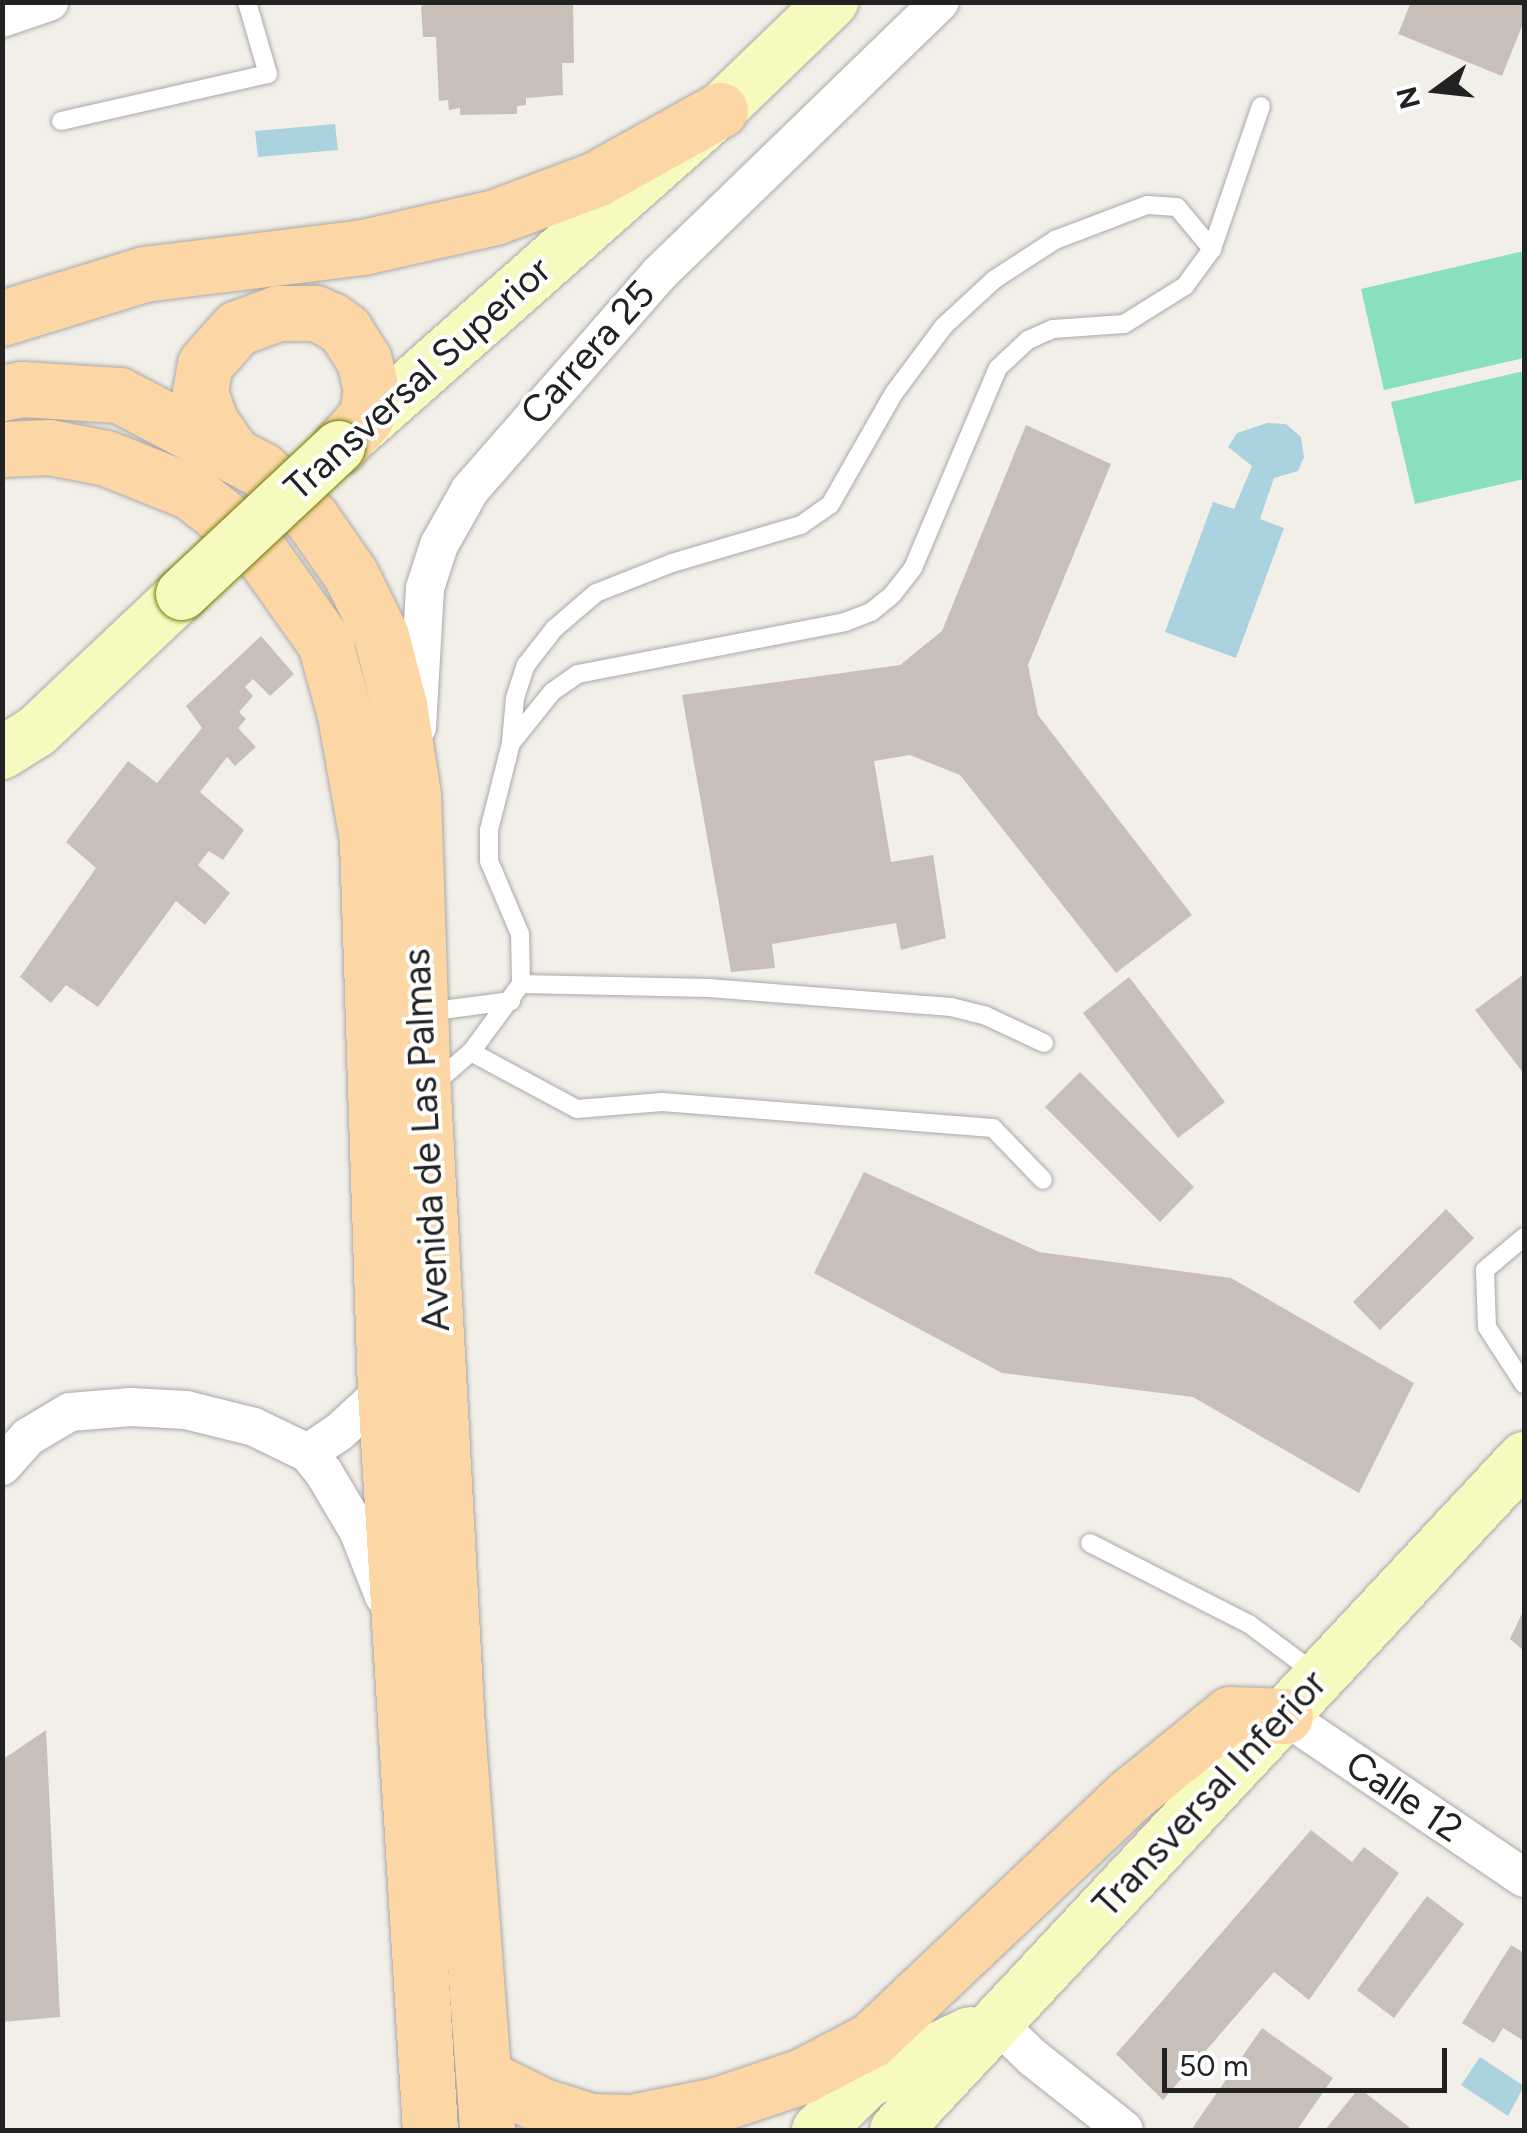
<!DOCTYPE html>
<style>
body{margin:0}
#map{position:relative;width:1527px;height:2133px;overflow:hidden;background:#f2efe9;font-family:Figtree,sans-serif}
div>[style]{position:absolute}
.pitch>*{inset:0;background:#88e0be}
.water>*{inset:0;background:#aad3df}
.building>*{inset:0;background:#c7bfb8}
.roads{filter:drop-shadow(0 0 2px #a9a9a9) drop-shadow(0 0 2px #a9a9a9)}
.service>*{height:18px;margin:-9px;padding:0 9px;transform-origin:9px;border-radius:9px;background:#fff}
.minor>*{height:38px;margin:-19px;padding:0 19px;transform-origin:19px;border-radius:19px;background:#fff}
.secondary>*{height:52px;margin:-26px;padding:0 26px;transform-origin:26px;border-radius:26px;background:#f7fabf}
.primary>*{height:55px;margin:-27.5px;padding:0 27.5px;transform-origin:27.5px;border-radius:27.5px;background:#fcd6a4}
.bridges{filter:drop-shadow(0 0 2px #707d05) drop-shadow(0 0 2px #707d05)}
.secondary-bridge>*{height:52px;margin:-26px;padding:0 26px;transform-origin:26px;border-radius:26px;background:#f7fabf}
span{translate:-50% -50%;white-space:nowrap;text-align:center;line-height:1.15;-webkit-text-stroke:8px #fff;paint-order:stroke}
.street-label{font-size:38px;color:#222}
.frame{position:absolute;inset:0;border:5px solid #222;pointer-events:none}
.north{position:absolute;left:1387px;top:40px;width:100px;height:100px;-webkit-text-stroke:8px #fff;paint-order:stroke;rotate:255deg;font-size:28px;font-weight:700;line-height:40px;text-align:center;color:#222}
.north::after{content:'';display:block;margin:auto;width:35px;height:45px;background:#222;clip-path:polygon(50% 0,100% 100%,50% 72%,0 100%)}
.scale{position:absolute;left:1162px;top:2048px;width:285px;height:45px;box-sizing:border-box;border:5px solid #222;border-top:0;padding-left:12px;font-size:30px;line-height:35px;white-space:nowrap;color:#222;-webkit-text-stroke:8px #fff;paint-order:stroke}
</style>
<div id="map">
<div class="pitch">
<i style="clip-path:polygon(1524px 251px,1524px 358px,1384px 390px,1361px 289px)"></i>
<i style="clip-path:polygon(1524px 371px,1524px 479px,1415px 504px,1391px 402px)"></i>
</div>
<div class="water">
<i style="clip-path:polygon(335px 124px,338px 150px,258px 157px,255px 131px)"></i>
<i style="clip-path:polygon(1267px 423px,1286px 424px,1301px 437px,1304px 457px,1298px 471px,1274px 478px,1260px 519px,1284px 528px,1236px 658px,1165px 632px,1213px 502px,1234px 509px,1252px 466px,1228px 447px,1237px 433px)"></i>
<i style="clip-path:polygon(1480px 2057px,1524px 2086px,1508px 2116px,1461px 2085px)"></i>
</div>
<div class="building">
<i style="clip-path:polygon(436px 2px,573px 2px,574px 63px,562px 63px,563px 95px,526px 98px,526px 105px,517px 106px,517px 114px,460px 115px,460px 108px,449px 110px,448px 100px,439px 101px,436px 37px,423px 37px,421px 6px)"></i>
<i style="clip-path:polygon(1411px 2px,1524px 2px,1524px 21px,1502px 76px,1398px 34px)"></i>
<i style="clip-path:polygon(1026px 425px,1111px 464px,1028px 665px,1038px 715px,1192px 915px,1116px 973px,960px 775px,910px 755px,874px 761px,891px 862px,933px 855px,946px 938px,901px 950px,896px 923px,772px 944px,775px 968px,731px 972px,682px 695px,900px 665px,942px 631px)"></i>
<i style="clip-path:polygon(261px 636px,294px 674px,270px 696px,253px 679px,245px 687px,253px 696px,239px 712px,246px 719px,238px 728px,256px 747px,235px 766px,227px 757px,200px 792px,244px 830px,223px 860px,209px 851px,198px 865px,230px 893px,205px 925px,176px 901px,98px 1007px,66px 985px,51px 1003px,20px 977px,96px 868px,66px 842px,128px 761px,157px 783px,202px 728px,186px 706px)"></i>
<i style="clip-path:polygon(1524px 974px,1524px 1074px,1475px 1010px)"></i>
<i style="clip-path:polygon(1129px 977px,1225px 1102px,1178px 1138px,1083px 1013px)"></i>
<i style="clip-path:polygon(1080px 1072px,1194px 1187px,1160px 1222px,1045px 1107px)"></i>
<i style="clip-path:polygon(864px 1172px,1039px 1252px,1231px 1278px,1414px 1383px,1359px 1493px,1193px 1397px,1002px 1373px,814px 1273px)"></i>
<i style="clip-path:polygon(1446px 1209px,1474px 1238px,1380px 1330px,1353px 1302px)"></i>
<i style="clip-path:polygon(1524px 1609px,1524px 1651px,1510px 1639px)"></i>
<i style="clip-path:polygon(46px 1730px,60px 2017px,2px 2022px,2px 1760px)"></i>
<i style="clip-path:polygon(1311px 1830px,1352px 1862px,1364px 1847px,1399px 1873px,1309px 2000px,1274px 1972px,1163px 2100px,1116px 2054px)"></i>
<i style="clip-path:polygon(1427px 1896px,1464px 1924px,1394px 2018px,1357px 1990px)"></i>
<i style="clip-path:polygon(1511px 1945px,1524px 1953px,1524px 2041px,1503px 2028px,1494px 2043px,1462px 2023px)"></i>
<i style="clip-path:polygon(1262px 2028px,1333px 2078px,1297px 2130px,1191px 2130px)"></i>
<i style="clip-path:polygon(1359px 2088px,1413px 2130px,1325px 2130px)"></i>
</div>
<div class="roads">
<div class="service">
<i style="left:61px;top:121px;width:212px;rotate:-12.8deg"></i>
<i style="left:268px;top:74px;width:75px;rotate:-106.3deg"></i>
<i style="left:511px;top:742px;width:44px;rotate:-84.8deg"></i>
<i style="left:515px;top:698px;width:35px;rotate:-72deg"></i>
<i style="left:526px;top:665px;width:46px;rotate:-52.1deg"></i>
<i style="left:554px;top:629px;width:55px;rotate:-40.6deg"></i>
<i style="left:596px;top:593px;width:82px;rotate:-21.5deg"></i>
<i style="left:672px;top:563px;width:134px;rotate:-16.4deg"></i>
<i style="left:801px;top:525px;width:35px;rotate:-35deg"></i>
<i style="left:830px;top:505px;width:129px;rotate:-60.3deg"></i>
<i style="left:894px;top:393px;width:84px;rotate:-53.3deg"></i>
<i style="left:944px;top:326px;width:69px;rotate:-42.7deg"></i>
<i style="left:995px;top:279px;width:72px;rotate:-33deg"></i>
<i style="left:1055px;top:240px;width:98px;rotate:-20.8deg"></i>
<i style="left:1147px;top:205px;width:30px;rotate:4deg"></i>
<i style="left:1177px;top:207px;width:55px;rotate:50.2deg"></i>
<i style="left:521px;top:984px;width:188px;rotate:1.2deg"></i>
<i style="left:709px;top:988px;width:243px;rotate:4.5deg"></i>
<i style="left:951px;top:1007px;width:36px;rotate:14deg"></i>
<i style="left:986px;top:1016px;width:64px;rotate:25deg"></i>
<i style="left:427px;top:1012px;width:85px;rotate:-7.5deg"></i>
<i style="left:471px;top:1052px;width:120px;rotate:28.3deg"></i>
<i style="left:577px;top:1109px;width:85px;rotate:-4.7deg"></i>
<i style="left:662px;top:1102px;width:332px;rotate:4.5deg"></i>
<i style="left:993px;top:1128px;width:72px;rotate:46.1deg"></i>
<i style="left:434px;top:1084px;width:49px;rotate:-40.9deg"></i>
<i style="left:471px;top:1052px;width:84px;rotate:-53.7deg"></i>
<i style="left:521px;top:984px;width:50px;rotate:-91.1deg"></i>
<i style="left:520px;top:934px;width:79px;rotate:-113deg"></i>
<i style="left:489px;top:861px;width:31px;rotate:-90deg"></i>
<i style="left:489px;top:830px;width:90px;rotate:-75.8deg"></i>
<i style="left:511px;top:743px;width:65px;rotate:-51.2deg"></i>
<i style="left:552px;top:692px;width:32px;rotate:-35deg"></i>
<i style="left:578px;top:674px;width:272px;rotate:-11deg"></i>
<i style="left:845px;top:622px;width:28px;rotate:-21deg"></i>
<i style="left:871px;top:612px;width:27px;rotate:-39deg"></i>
<i style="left:892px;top:595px;width:34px;rotate:-52deg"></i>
<i style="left:913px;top:568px;width:217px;rotate:-67deg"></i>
<i style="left:998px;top:368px;width:41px;rotate:-43deg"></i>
<i style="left:1028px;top:340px;width:27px;rotate:-24deg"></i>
<i style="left:1053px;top:329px;width:71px;rotate:-4deg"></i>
<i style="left:1124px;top:324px;width:72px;rotate:-31.9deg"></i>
<i style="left:1185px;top:286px;width:46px;rotate:-53.9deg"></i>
<i style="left:1212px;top:249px;width:151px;rotate:-71.1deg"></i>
<i style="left:1524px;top:1237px;width:51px;rotate:139.8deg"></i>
<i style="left:1485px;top:1270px;width:57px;rotate:88deg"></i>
<i style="left:1487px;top:1327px;width:68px;rotate:57deg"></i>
<i style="left:1090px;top:1543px;width:178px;rotate:27deg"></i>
<i style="left:1249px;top:1624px;width:84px;rotate:36.7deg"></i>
</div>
<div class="minor">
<i style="left:2px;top:18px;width:50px;rotate:-18.8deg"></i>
<i style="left:417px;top:727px;width:139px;rotate:-86.7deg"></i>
<i style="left:425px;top:588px;width:45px;rotate:-72deg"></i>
<i style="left:439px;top:545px;width:63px;rotate:-60.6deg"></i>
<i style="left:470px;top:490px;width:287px;rotate:-48.8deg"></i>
<i style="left:659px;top:274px;width:391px;rotate:-44.1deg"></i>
<i style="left:308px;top:1453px;width:36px;rotate:-34deg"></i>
<i style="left:338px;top:1433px;width:64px;rotate:-42.5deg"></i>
<i style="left:2px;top:1466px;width:39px;rotate:-48deg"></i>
<i style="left:28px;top:1437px;width:49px;rotate:-30.8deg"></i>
<i style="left:70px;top:1412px;width:61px;rotate:-4.7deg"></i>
<i style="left:131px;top:1407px;width:55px;rotate:3.1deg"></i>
<i style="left:186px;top:1410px;width:70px;rotate:14deg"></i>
<i style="left:254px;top:1427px;width:60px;rotate:25.7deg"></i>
<i style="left:308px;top:1453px;width:26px;rotate:51deg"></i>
<i style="left:324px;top:1473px;width:66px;rotate:59.2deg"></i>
<i style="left:358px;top:1530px;width:71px;rotate:68.5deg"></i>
<i style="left:1285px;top:1716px;width:289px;rotate:34.1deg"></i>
<i style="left:995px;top:2021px;width:52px;rotate:44.2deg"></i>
<i style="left:1032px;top:2057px;width:117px;rotate:38.4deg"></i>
</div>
<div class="secondary">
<i style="left:343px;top:444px;width:504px;rotate:-41.54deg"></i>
<i style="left:720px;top:110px;width:156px;rotate:-44deg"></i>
<i style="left:2px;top:753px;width:41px;rotate:-32.2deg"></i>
<i style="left:37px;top:731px;width:199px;rotate:-43.4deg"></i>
<i style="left:818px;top:2130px;width:69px;rotate:-44.4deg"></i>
<i style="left:867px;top:2082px;width:114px;rotate:-25.4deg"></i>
<i style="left:896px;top:2130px;width:920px;rotate:-46.94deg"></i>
</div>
<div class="primary">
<i style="left:2px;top:318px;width:149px;rotate:-17.2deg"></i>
<i style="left:144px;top:274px;width:221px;rotate:-7deg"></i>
<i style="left:363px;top:247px;width:135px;rotate:-12.8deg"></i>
<i style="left:495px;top:217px;width:108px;rotate:-20.6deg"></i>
<i style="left:596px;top:179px;width:142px;rotate:-29.1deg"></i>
<i style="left:2px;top:393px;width:19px;rotate:-12deg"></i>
<i style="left:21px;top:389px;width:98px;rotate:3.5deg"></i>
<i style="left:119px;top:395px;width:161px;rotate:27.7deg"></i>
<i style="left:262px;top:470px;width:70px;rotate:44.4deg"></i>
<i style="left:312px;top:519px;width:68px;rotate:55.1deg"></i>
<i style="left:351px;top:575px;width:68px;rotate:63.8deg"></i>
<i style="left:381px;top:636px;width:71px;rotate:75.4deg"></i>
<i style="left:399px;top:705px;width:90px;rotate:81.1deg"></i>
<i style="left:413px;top:794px;width:300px;rotate:88.1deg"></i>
<i style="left:423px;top:1094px;width:634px;rotate:86.93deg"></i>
<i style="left:457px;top:1727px;width:404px;rotate:85.7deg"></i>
<i style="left:2px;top:449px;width:47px;rotate:-2.4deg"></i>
<i style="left:49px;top:447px;width:58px;rotate:10.9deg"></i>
<i style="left:106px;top:458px;width:92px;rotate:21.8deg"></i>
<i style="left:191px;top:492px;width:76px;rotate:38.1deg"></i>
<i style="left:251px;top:539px;width:128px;rotate:54.6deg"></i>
<i style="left:325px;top:643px;width:75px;rotate:74.5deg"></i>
<i style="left:345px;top:715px;width:126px;rotate:79.9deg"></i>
<i style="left:367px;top:839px;width:551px;rotate:88.13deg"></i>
<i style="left:385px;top:1390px;width:741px;rotate:86.52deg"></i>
<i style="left:230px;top:450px;width:35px;rotate:-125deg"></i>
<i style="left:210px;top:421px;width:31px;rotate:-109deg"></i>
<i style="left:200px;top:392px;width:28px;rotate:-80deg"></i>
<i style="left:205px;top:364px;width:48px;rotate:-48.4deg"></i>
<i style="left:237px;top:328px;width:44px;rotate:-20.1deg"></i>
<i style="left:278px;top:313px;width:37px"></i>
<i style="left:315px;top:313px;width:17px;rotate:24deg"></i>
<i style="left:331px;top:320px;width:17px;rotate:36deg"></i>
<i style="left:345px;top:330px;width:36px;rotate:58deg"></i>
<i style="left:364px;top:360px;width:31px;rotate:77deg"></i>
<i style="left:371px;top:390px;width:27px;rotate:100deg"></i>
<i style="left:366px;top:417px;width:40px;rotate:132deg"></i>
<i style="left:484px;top:2077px;width:66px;rotate:26.2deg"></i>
<i style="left:543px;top:2106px;width:50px;rotate:17.4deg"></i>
<i style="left:591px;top:2121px;width:40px;rotate:1.4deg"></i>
<i style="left:631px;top:2122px;width:87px;rotate:-11.3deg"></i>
<i style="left:716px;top:2105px;width:91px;rotate:-18.6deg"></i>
<i style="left:802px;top:2076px;width:78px;rotate:-27.6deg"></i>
<i style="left:871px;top:2040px;width:355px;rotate:-43.4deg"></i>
<i style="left:1129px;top:1796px;width:130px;rotate:-39.1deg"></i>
<i style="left:1230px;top:1714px;width:55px;rotate:2.1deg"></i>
</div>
</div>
<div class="bridges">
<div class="secondary-bridge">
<i style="left:182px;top:594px;width:215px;rotate:-43.1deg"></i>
</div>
</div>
<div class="street-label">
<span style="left:588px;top:353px;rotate:-48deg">Carrera 25</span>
<span style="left:418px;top:379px;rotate:-42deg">Transversal Superior</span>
<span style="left:427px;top:1140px;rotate:-93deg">Avenida de Las Palmas</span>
<span style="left:1210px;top:1794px;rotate:-47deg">Transversal Inferior</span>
<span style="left:1404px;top:1797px;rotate:34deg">Calle 12</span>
</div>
<div class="frame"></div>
<div class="north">N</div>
<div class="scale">50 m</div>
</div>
